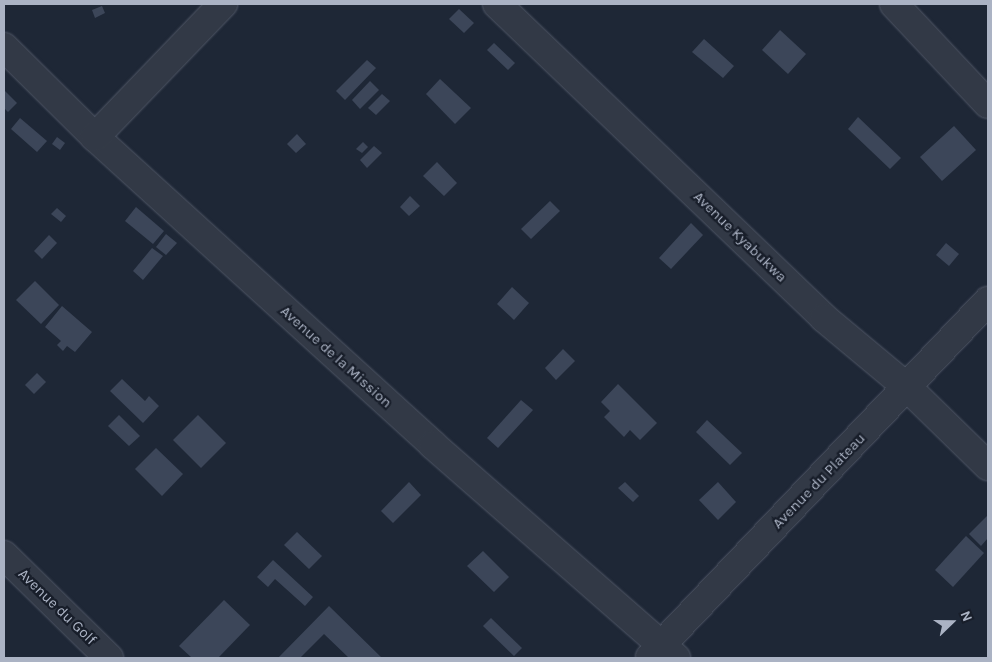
<!DOCTYPE html>
<style>
body{margin:0}
#map{position:relative;width:992px;height:662px;overflow:hidden;background:#1e2736;font-family:Karla,sans-serif}
div>[style]{position:absolute}
.building>*{inset:0;background:#3c4659}
.roads{filter:drop-shadow(0 0 1px #4f5665) drop-shadow(0 0 1px #4f5665)}
.minor>*{height:28px;margin:-14px;padding:0 14px;transform-origin:14px;border-radius:14px;background:#323946}
span{translate:-50% -50%;white-space:nowrap;text-align:center;line-height:1.15;-webkit-text-stroke:4.5px #181e2a;paint-order:stroke}
.street-label{font-size:15px;color:#abb3c4}
.frame{position:absolute;inset:0;border:5px solid #abb3c4;pointer-events:none}
.north{position:absolute;left:927px;top:597px;width:50px;height:50px;-webkit-text-stroke:4px #181e2a;paint-order:stroke;rotate:68deg;font-size:14px;font-weight:700;line-height:20px;text-align:center;color:#abb3c4}
.north::after{content:'';display:block;margin:auto;width:18px;height:22px;background:#abb3c4;clip-path:polygon(50% 0,100% 100%,50% 72%,0 100%)}
</style>
<div id="map">
<div class="building">
<i style="clip-path:polygon(102px 6px,105px 13px,95px 18px,92px 10px)"></i>
<i style="clip-path:polygon(459px 9px,474px 23px,464px 33px,449px 19px)"></i>
<i style="clip-path:polygon(780px 30px,806px 54px,788px 74px,762px 50px)"></i>
<i style="clip-path:polygon(704px 39px,734px 66px,723px 78px,692px 52px)"></i>
<i style="clip-path:polygon(494px 43px,515px 63px,508px 70px,487px 50px)"></i>
<i style="clip-path:polygon(367px 60px,376px 68px,345px 100px,336px 91px)"></i>
<i style="clip-path:polygon(440px 79px,471px 108px,455px 124px,426px 94px)"></i>
<i style="clip-path:polygon(370px 81px,379px 90px,360px 109px,352px 100px)"></i>
<i style="clip-path:polygon(4px 90px,17px 103px,8px 112px,4px 108px)"></i>
<i style="clip-path:polygon(382px 94px,390px 101px,376px 115px,368px 108px)"></i>
<i style="clip-path:polygon(858px 117px,901px 158px,890px 169px,848px 129px)"></i>
<i style="clip-path:polygon(20px 118px,47px 141px,37px 152px,11px 129px)"></i>
<i style="clip-path:polygon(954px 126px,976px 150px,942px 181px,920px 157px)"></i>
<i style="clip-path:polygon(297px 134px,306px 144px,296px 153px,287px 144px)"></i>
<i style="clip-path:polygon(57px 137px,65px 143px,60px 150px,52px 144px)"></i>
<i style="clip-path:polygon(363px 142px,368px 147px,362px 153px,356px 149px)"></i>
<i style="clip-path:polygon(374px 146px,382px 153px,367px 168px,360px 160px)"></i>
<i style="clip-path:polygon(437px 162px,457px 183px,444px 196px,423px 176px)"></i>
<i style="clip-path:polygon(410px 196px,420px 206px,409px 216px,400px 207px)"></i>
<i style="clip-path:polygon(550px 201px,560px 211px,531px 239px,521px 229px)"></i>
<i style="clip-path:polygon(136px 207px,164px 231px,153px 244px,125px 221px)"></i>
<i style="clip-path:polygon(57px 208px,66px 216px,61px 222px,51px 214px)"></i>
<i style="clip-path:polygon(691px 223px,703px 235px,671px 269px,659px 258px)"></i>
<i style="clip-path:polygon(166px 234px,177px 243px,166px 255px,156px 247px)"></i>
<i style="clip-path:polygon(49px 235px,57px 243px,42px 259px,34px 251px)"></i>
<i style="clip-path:polygon(946px 243px,959px 254px,949px 266px,936px 255px)"></i>
<i style="clip-path:polygon(152px 248px,163px 256px,143px 280px,133px 271px)"></i>
<i style="clip-path:polygon(35px 281px,59px 305px,41px 324px,16px 300px)"></i>
<i style="clip-path:polygon(512px 287px,529px 303px,514px 320px,497px 304px)"></i>
<i style="clip-path:polygon(62px 306px,92px 332px,75px 352px,67px 346px,63px 351px,57px 345px,61px 341px,45px 327px)"></i>
<i style="clip-path:polygon(563px 349px,575px 361px,556px 380px,545px 368px)"></i>
<i style="clip-path:polygon(37px 373px,46px 382px,34px 394px,25px 385px)"></i>
<i style="clip-path:polygon(122px 379px,145px 401px,149px 396px,159px 406px,143px 423px,110px 391px)"></i>
<i style="clip-path:polygon(618px 384px,657px 423px,640px 440px,630px 430px,624px 437px,604px 417px,610px 411px,601px 402px)"></i>
<i style="clip-path:polygon(521px 400px,533px 410px,498px 448px,487px 438px)"></i>
<i style="clip-path:polygon(119px 415px,140px 436px,129px 446px,108px 426px)"></i>
<i style="clip-path:polygon(198px 415px,226px 443px,201px 468px,173px 440px)"></i>
<i style="clip-path:polygon(707px 420px,742px 453px,730px 465px,696px 432px)"></i>
<i style="clip-path:polygon(156px 448px,183px 474px,162px 496px,135px 469px)"></i>
<i style="clip-path:polygon(409px 482px,421px 495px,393px 523px,381px 511px)"></i>
<i style="clip-path:polygon(625px 482px,639px 496px,633px 502px,618px 488px)"></i>
<i style="clip-path:polygon(718px 482px,736px 502px,718px 520px,699px 500px)"></i>
<i style="clip-path:polygon(988px 515px,988px 538px,981px 546px,969px 534px)"></i>
<i style="clip-path:polygon(297px 532px,322px 556px,309px 569px,284px 545px)"></i>
<i style="clip-path:polygon(966px 536px,984px 553px,953px 587px,935px 570px)"></i>
<i style="clip-path:polygon(483px 551px,509px 577px,494px 592px,467px 566px)"></i>
<i style="clip-path:polygon(273px 560px,313px 597px,305px 606px,275px 579px,268px 587px,257px 577px)"></i>
<i style="clip-path:polygon(224px 600px,250px 625px,218px 658px,192px 658px,179px 646px)"></i>
<i style="clip-path:polygon(329px 606px,382px 658px,349px 658px,324px 634px,300px 658px,278px 658px)"></i>
<i style="clip-path:polygon(491px 618px,522px 648px,514px 656px,483px 626px)"></i>
</div>
<div class="roads">
<div class="minor">
<i style="left:497px;top:4px;width:453px;rotate:43.8deg"></i>
<i style="left:824px;top:318px;width:109px;rotate:39.8deg"></i>
<i style="left:908px;top:388px;width:112px;rotate:44.3deg"></i>
<i style="left:894px;top:4px;width:137px;rotate:46.8deg"></i>
<i style="left:4px;top:47px;width:128px;rotate:44.7deg"></i>
<i style="left:95px;top:137px;width:457px;rotate:42.3deg"></i>
<i style="left:433px;top:445px;width:323px;rotate:41.2deg"></i>
<i style="left:95px;top:137px;width:185px;rotate:-46.1deg"></i>
<i style="left:4px;top:555px;width:147px;rotate:44.4deg"></i>
<i style="left:650px;top:657px;width:491px;rotate:-46.5deg"></i>
</div>
</div>
<div class="street-label">
<span style="left:740px;top:237px;rotate:44deg">Avenue Kyabukwa</span>
<span style="left:336px;top:357px;rotate:42deg">Avenue de la Mission</span>
<span style="left:819px;top:481px;rotate:-46deg">Avenue du Plateau</span>
<span style="left:57px;top:607px;rotate:44deg">Avenue du Golf</span>
</div>
<div class="frame"></div>
<div class="north">N</div>
</div>
